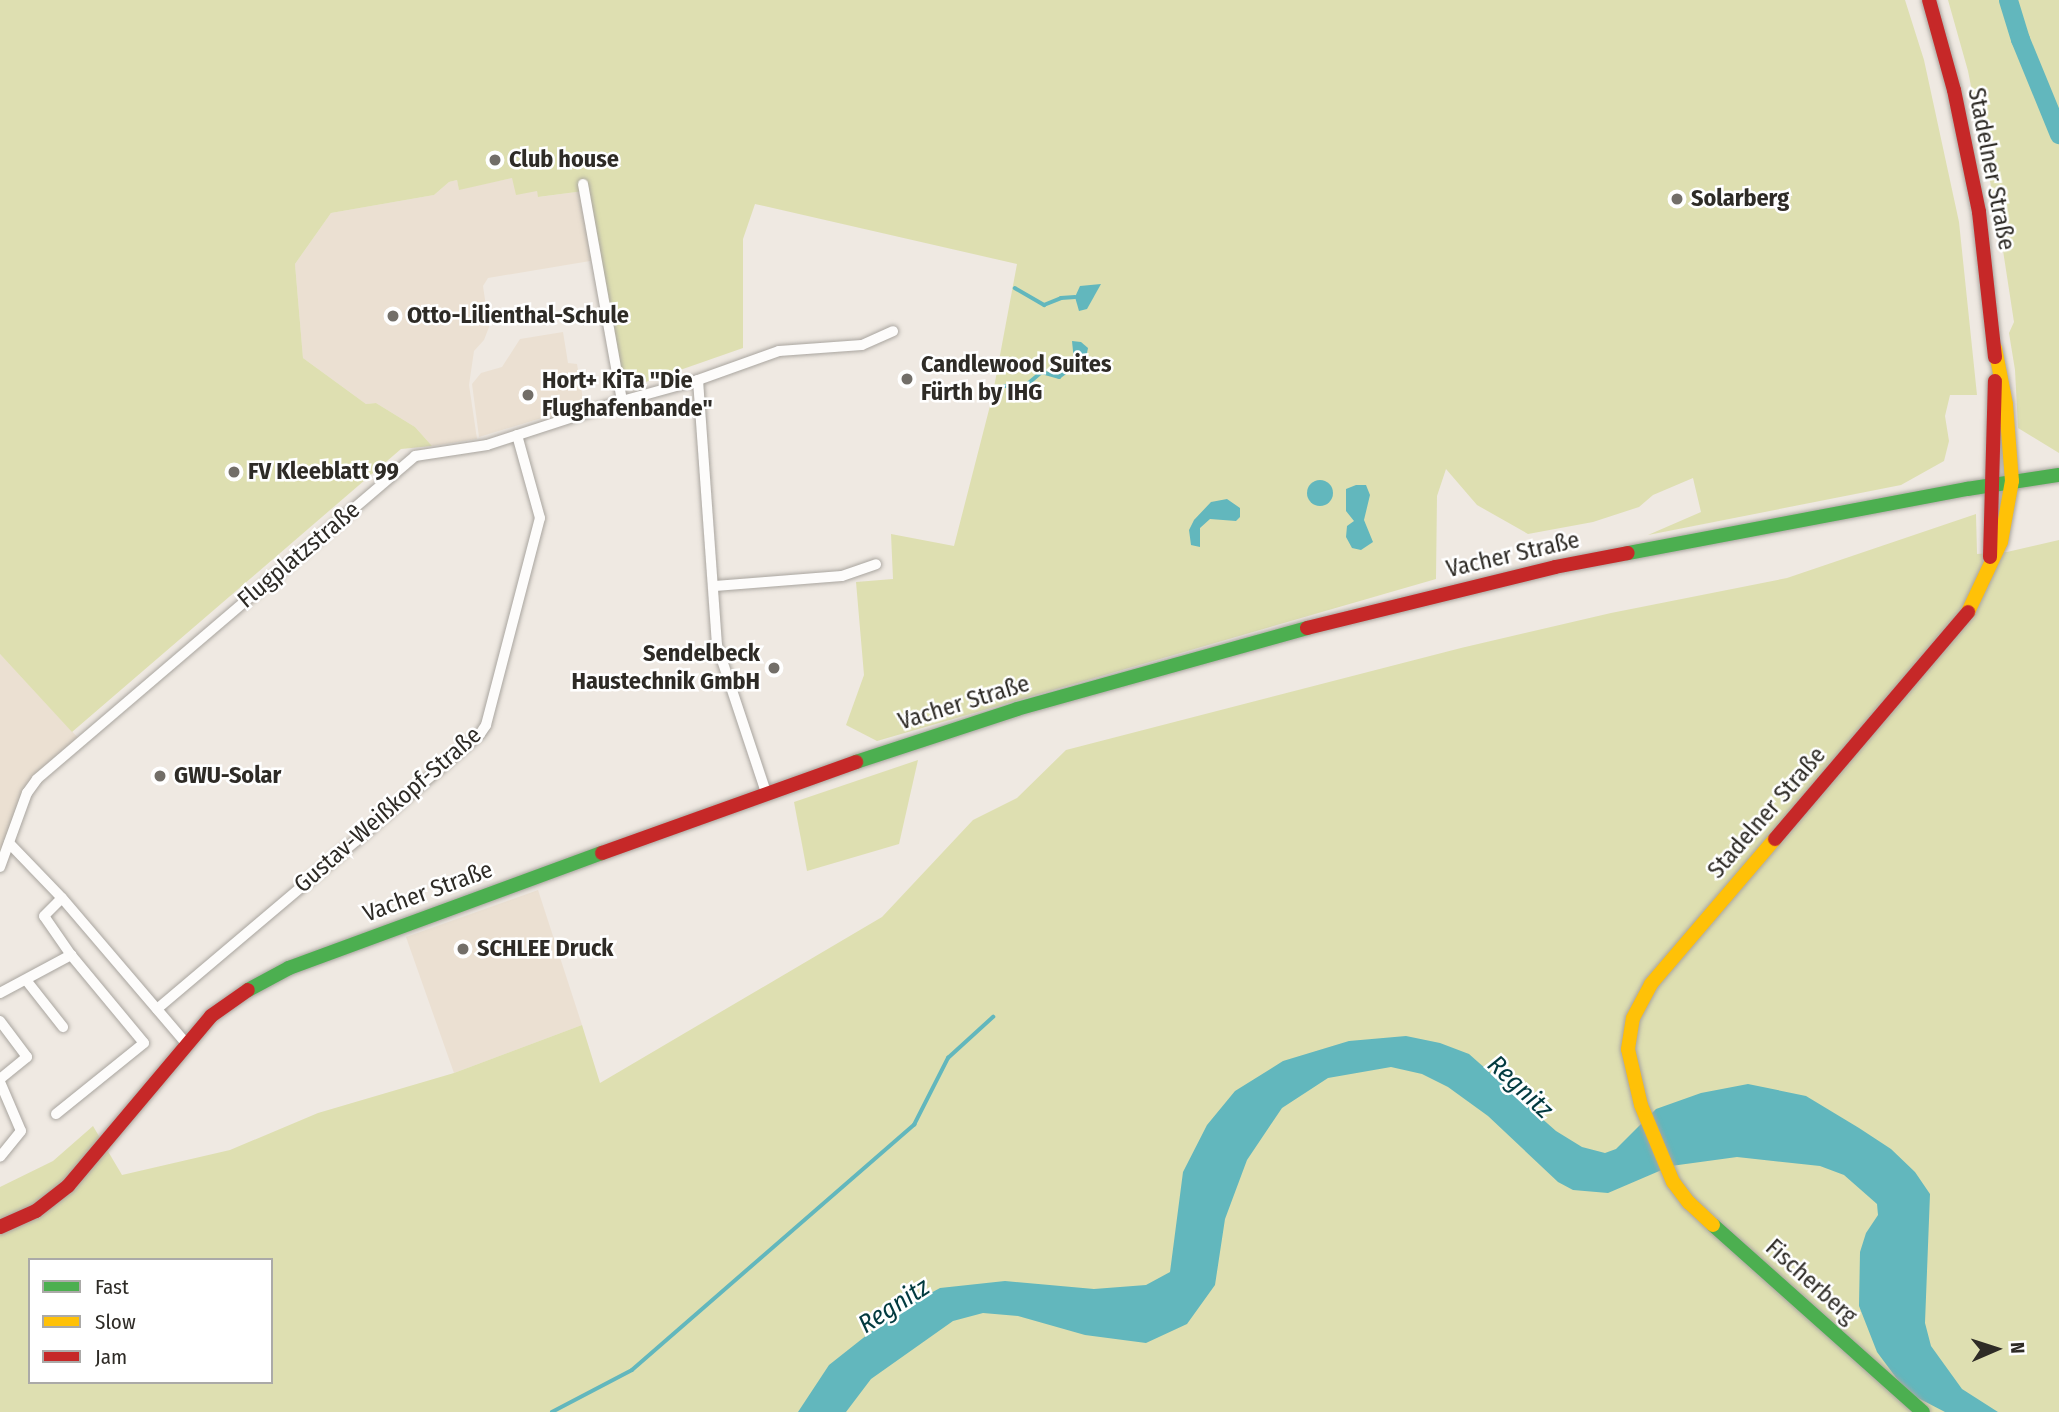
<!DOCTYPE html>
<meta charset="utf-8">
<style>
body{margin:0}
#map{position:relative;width:2059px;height:1412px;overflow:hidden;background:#efe9e2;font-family:"Fira Sans Condensed",sans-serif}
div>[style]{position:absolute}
.built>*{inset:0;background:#ebe0d2}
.green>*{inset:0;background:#dedfb1}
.water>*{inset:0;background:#62b7bd}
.round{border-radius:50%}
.stream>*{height:3.5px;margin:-1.75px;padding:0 1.75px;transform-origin:1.75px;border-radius:1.75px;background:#62b7bd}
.river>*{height:19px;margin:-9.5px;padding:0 9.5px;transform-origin:9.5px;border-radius:9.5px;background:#62b7bd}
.roads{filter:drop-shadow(0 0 2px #a9a59f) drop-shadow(0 0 2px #a9a59f)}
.street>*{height:10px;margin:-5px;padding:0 5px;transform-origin:5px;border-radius:5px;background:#fdfcfb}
.fast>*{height:14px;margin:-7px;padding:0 7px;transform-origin:7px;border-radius:7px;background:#4caf50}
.slow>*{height:14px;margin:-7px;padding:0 7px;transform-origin:7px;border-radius:7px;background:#ffc107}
.jam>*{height:14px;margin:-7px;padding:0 7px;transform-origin:7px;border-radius:7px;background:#c62828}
.dots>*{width:19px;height:19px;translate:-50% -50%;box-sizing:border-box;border:4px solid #fff;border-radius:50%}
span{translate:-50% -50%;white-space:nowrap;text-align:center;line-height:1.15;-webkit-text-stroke:5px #fff;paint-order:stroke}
.poi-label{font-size:24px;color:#2e2b26;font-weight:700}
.left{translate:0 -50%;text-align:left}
.right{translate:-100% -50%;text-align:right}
.street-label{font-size:24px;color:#2e2b26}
.water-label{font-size:26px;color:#023a3f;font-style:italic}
.legend{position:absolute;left:28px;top:1258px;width:245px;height:126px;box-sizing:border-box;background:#fff;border:2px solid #abaaa8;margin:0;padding:9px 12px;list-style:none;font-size:21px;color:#2e2b26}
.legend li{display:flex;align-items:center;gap:14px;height:35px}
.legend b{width:35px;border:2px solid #abaaa8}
.north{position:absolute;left:1961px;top:1314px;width:70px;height:70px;-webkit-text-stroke:5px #fff;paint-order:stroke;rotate:87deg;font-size:19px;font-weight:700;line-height:28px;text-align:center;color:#2e2b26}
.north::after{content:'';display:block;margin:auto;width:24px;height:32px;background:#2e2b26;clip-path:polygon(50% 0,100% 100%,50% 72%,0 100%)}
</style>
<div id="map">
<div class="built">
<i style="clip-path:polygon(512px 178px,537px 191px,539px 197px,584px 191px,596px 260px,488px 278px,483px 286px,489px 327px,484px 340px,474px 351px,469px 385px,477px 439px,432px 446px,415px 427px,376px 403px,366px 404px,303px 358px,295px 264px,331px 213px,434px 195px,449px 182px,457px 180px,459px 189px)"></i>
<i style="clip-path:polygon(563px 332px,568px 363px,577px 364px,584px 405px,479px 437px,472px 384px,481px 373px,502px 367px,520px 339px)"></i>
<i style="clip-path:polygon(0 654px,81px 741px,37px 779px,0 867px)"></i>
<i style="clip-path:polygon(538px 890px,582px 1025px,454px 1073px,406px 937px)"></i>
</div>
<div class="green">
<i style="clip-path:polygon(0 0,1905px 0,1924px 60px,1959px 222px,1977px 395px,1950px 395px,1945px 416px,1949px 441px,1944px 461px,1901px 485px,1648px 535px,1701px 512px,1693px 478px,1653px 495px,1639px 507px,1593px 522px,1528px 534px,1477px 505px,1446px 469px,1437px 496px,1436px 579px,877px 741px,846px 725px,864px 675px,856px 582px,893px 579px,891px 534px,954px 546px,992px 398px,1017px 264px,755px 204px,743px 239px,743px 348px,620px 391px,584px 191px,538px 197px,537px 191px,516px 195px,512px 178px,459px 190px,457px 180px,449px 182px,434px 195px,331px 213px,295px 264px,303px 358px,366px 404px,376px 403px,415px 427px,432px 446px,401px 449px,72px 732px,0 654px)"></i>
<i style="clip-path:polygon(1948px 0,2059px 0,2059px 453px,2018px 428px,2015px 370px,2009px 333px,2014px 322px,2000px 231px,1968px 71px)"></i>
<i style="clip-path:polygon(evenodd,1976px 514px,1977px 554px,2007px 552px,2059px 540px,2059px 1412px,0 1412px,0 1187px,53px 1161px,93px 1126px,122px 1175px,230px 1150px,318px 1113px,454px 1073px,582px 1025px,600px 1083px,882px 917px,973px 820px,1017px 798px,1066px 750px,1461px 648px,1611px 613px,1787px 578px,1976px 514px,30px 1260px,271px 1260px,271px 1382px,30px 1382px,30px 1260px)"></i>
<i style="clip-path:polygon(918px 760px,899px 844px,807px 871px,794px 802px)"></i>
</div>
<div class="water">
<i style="clip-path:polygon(1101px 284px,1087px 309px,1079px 311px,1075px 297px,1080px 286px)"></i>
<i style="clip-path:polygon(1072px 341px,1081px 342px,1088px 348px,1083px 373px,1075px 371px)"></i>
<i class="round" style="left:1307px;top:480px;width:26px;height:26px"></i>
<i style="clip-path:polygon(1356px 485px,1366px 485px,1370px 495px,1364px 520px,1373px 542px,1361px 550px,1352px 548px,1346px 537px,1347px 526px,1354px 521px,1346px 511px,1346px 489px)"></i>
<i style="clip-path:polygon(1227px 499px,1240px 508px,1240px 517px,1236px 521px,1210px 519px,1200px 528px,1200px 547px,1191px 545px,1189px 530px,1194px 520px,1211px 502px)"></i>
<i style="clip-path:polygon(1406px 1036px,1440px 1043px,1469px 1054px,1556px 1131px,1582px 1147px,1605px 1153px,1616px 1149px,1656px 1109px,1701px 1093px,1748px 1084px,1806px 1096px,1859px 1128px,1891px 1149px,1915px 1172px,1930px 1194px,1925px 1323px,1931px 1346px,1962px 1389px,1998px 1412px,1945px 1412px,1916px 1397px,1900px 1383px,1877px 1352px,1859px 1306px,1860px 1252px,1866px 1233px,1878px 1215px,1877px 1204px,1844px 1175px,1820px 1166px,1737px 1157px,1671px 1166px,1608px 1193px,1573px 1190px,1558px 1182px,1488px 1116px,1448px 1087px,1422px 1074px,1391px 1067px,1328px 1078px,1282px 1108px,1247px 1160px,1225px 1219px,1215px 1285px,1187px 1324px,1146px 1343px,1085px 1335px,1018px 1316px,983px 1313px,953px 1321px,871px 1379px,846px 1412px,798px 1412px,829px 1365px,896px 1312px,940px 1288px,1005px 1281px,1094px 1289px,1146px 1285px,1170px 1272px,1183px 1172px,1207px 1125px,1235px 1091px,1283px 1061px,1349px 1041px)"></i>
</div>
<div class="stream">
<i style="left:1015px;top:288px;width:34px;rotate:30deg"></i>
<i style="left:1044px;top:305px;width:18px;rotate:-22deg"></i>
<i style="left:1061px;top:298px;width:14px;rotate:-4deg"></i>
<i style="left:1005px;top:386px;width:19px;rotate:3deg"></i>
<i style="left:1024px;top:387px;width:23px;rotate:-40deg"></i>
<i style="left:1042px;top:372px;width:18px;rotate:16deg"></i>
<i style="left:1059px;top:377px;width:20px;rotate:-37deg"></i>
<i style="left:552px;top:1412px;width:90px;rotate:-27.7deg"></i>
<i style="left:632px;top:1370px;width:374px;rotate:-41deg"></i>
<i style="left:914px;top:1125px;width:75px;rotate:-63.1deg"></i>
<i style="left:948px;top:1058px;width:61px;rotate:-42.3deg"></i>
</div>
<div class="river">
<i style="left:2008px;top:0;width:41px;rotate:72.9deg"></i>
<i style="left:2020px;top:39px;width:103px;rotate:67.7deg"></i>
</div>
<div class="roads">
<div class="street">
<i style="left:583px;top:184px;width:220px;rotate:79.8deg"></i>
<i style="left:698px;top:380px;width:266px;rotate:85.9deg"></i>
<i style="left:717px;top:645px;width:155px;rotate:71.6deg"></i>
<i style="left:715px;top:586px;width:127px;rotate:-4.5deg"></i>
<i style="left:842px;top:576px;width:36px;rotate:-19deg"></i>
<i style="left:9px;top:843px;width:76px;rotate:46.1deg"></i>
<i style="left:62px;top:898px;width:191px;rotate:49.5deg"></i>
<i style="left:0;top:867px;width:79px;rotate:-70deg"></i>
<i style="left:27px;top:793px;width:17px;rotate:-54deg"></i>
<i style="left:37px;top:779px;width:497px;rotate:-40.5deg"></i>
<i style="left:415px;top:456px;width:73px;rotate:-8.7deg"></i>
<i style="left:487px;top:445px;width:142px;rotate:-18.1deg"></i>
<i style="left:622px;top:401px;width:79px;rotate:-15.4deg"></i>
<i style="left:698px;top:380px;width:86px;rotate:-19.7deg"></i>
<i style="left:779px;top:351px;width:83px;rotate:-4.1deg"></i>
<i style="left:862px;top:345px;width:34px;rotate:-24deg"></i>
<i style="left:26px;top:980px;width:60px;rotate:51.8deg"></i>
<i style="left:0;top:993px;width:81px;rotate:-28.2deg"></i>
<i style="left:157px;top:1009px;width:260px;rotate:-40.2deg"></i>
<i style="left:356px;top:841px;width:164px;rotate:-40.8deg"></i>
<i style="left:480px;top:734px;width:11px;rotate:-56deg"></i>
<i style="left:486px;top:725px;width:214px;rotate:-75.4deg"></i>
<i style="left:540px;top:518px;width:86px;rotate:-105.5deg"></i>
<i style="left:0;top:1021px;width:45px;rotate:53.1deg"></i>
<i style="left:27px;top:1057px;width:35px;rotate:141deg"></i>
<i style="left:0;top:1082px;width:53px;rotate:66.8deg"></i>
<i style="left:21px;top:1131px;width:33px;rotate:129deg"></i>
<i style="left:56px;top:1114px;width:113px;rotate:-38.9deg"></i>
<i style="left:144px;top:1043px;width:114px;rotate:-129.7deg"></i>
<i style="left:71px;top:955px;width:47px;rotate:-124.7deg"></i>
<i style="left:44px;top:916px;width:25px;rotate:-45deg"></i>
</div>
<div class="fast">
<i style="left:1628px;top:553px;width:345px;rotate:-10.7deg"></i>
<i style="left:1967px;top:489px;width:93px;rotate:-8.7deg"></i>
<i style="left:856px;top:762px;width:169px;rotate:-18.2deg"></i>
<i style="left:1017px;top:709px;width:301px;rotate:-15.6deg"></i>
<i style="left:248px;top:990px;width:47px;rotate:-28.2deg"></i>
<i style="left:289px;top:968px;width:333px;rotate:-20.2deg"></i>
<i style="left:1713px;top:1225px;width:281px;rotate:41.7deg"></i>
</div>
<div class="slow">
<i style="left:1968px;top:612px;width:77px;rotate:-64.8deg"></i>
<i style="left:2001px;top:542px;width:62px;rotate:-79.8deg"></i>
<i style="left:2012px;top:481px;width:77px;rotate:-94.5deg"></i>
<i style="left:2006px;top:404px;width:57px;rotate:-101.1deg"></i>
<i style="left:1713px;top:1225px;width:33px;rotate:-137deg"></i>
<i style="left:1689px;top:1203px;width:26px;rotate:-127deg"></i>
<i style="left:1673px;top:1182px;width:83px;rotate:-112.6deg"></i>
<i style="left:1641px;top:1105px;width:57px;rotate:-103.1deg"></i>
<i style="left:1628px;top:1049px;width:31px;rotate:-81deg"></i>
<i style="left:1633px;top:1018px;width:38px;rotate:-62deg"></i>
<i style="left:1651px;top:984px;width:191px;rotate:-49.5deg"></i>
</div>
<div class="jam">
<i style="left:1929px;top:0;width:93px;rotate:74.5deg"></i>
<i style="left:1954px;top:90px;width:125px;rotate:78.4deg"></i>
<i style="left:1979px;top:212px;width:146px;rotate:83.7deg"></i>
<i style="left:1990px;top:557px;width:176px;rotate:-88.4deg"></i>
<i style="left:1307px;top:628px;width:255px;rotate:-13.8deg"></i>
<i style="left:1555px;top:567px;width:74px;rotate:-10.9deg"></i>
<i style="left:1775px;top:839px;width:298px;rotate:-49.6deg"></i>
<i style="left:602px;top:853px;width:270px;rotate:-19.7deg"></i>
<i style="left:0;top:1227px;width:39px;rotate:-24deg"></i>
<i style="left:36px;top:1211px;width:41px;rotate:-38deg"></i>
<i style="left:68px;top:1186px;width:222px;rotate:-49.9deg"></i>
<i style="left:211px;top:1016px;width:45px;rotate:-35.1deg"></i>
</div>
</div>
<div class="dots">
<i style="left:495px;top:160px;background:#726e68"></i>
<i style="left:1677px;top:199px;background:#726e68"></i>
<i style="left:393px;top:316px;background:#726e68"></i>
<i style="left:907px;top:379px;background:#726e68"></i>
<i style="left:528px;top:395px;background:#726e68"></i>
<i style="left:234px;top:472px;background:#726e68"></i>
<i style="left:774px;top:668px;background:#726e68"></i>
<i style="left:160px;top:776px;background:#726e68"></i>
<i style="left:463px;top:949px;background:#726e68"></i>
</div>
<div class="poi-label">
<span class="left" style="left:509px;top:160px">Club house</span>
<span class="left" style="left:1691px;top:199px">Solarberg</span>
<span class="left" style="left:407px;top:316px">Otto-Lilienthal-Schule</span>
<span class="left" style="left:921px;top:379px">Candlewood Suites<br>Fürth by IHG</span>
<span class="left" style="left:542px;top:395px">Hort+ KiTa "Die<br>Flughafenbande"</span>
<span class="left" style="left:248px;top:472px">FV Kleeblatt 99</span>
<span class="right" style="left:760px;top:668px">Sendelbeck<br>Haustechnik GmbH</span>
<span class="left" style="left:174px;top:776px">GWU-Solar</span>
<span class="left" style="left:477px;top:949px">SCHLEE Druck</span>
</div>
<div class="street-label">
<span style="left:1991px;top:169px;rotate:79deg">Stadelner Straße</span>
<span style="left:299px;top:555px;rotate:-40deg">Flugplatzstraße</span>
<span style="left:1513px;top:555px;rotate:-13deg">Vacher Straße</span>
<span style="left:964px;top:703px;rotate:-17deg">Vacher Straße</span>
<span style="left:388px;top:810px;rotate:-41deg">Gustav-Weißkopf-Straße</span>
<span style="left:1767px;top:813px;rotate:-49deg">Stadelner Straße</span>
<span style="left:428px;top:892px;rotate:-20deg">Vacher Straße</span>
<span style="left:1811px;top:1282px;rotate:42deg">Fischerberg</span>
</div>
<div class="water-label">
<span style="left:1520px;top:1087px;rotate:43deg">Regnitz</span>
<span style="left:894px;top:1306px;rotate:-33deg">Regnitz</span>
</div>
<ul class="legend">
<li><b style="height:9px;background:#4caf50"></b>Fast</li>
<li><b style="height:9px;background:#ffc107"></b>Slow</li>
<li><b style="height:9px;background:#c62828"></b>Jam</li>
</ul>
<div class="north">N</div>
</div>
